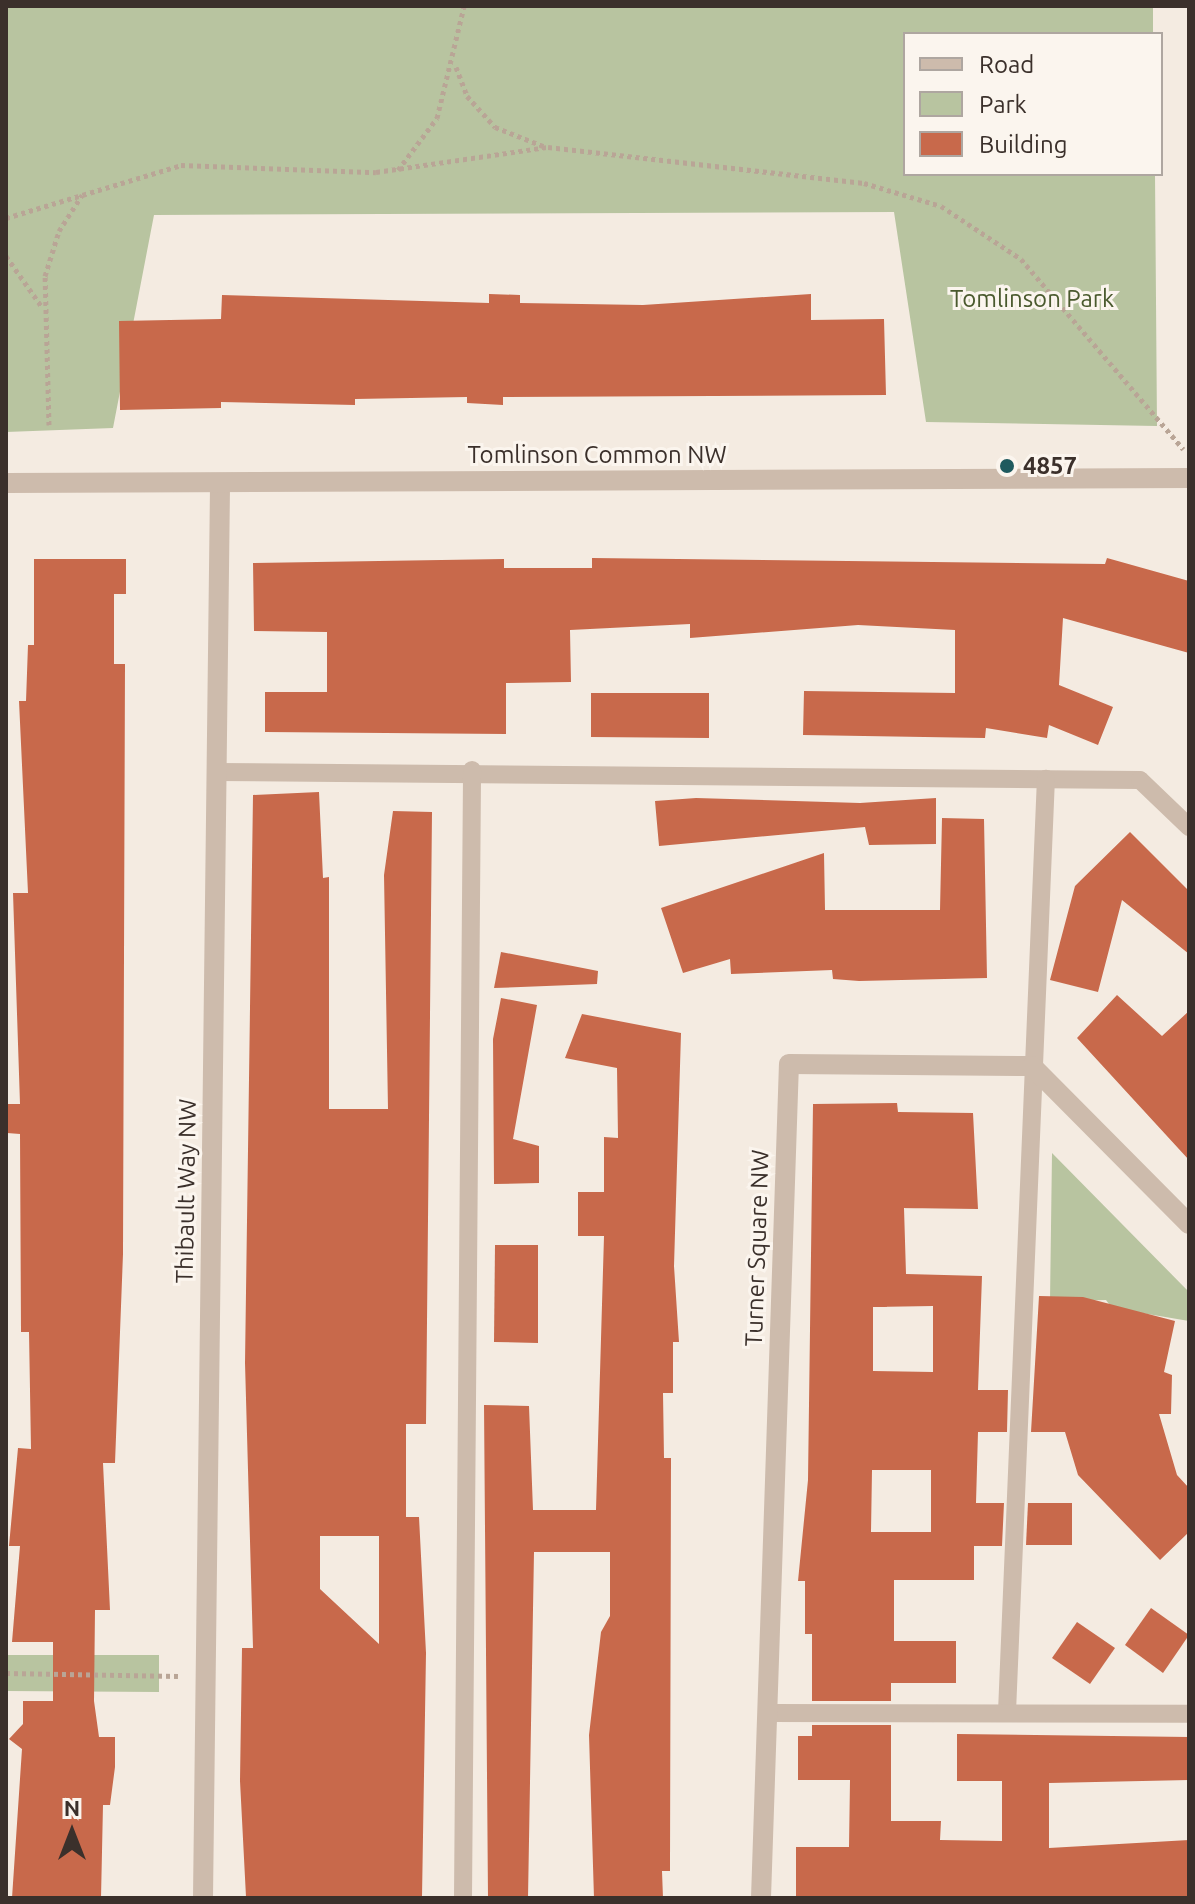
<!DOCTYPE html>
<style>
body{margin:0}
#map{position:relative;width:1195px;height:1904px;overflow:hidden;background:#f4ebe1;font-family:Ubuntu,sans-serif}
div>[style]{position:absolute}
.green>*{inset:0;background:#b8c4a0}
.building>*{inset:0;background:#c8694b}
.path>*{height:5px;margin-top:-2.5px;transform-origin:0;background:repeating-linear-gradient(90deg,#b9a596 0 4px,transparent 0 8px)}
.service>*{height:18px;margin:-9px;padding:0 9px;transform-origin:9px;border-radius:9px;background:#cdbbac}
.minor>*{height:20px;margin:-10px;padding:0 10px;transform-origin:10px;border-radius:10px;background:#cdbbac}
.tertiary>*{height:20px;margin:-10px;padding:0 10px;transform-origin:10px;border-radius:10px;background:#cdbbac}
.dots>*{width:22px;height:22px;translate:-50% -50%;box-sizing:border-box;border:4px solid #fbf5ee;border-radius:50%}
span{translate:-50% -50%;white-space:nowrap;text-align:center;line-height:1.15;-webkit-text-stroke:6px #fbf5ee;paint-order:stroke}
.park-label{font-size:24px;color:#4a5a2e}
.street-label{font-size:24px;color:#3b302b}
.poi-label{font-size:24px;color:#3b302b;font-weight:700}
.left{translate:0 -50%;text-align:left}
.frame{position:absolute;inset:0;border:8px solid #3b302b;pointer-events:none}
.legend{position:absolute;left:903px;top:32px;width:260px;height:144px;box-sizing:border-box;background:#fbf5ee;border:2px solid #aea6a0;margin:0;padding:10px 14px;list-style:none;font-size:24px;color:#3b302b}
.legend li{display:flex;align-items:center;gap:16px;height:40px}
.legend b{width:40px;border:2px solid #aea6a0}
.north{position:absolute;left:32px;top:1792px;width:80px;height:80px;-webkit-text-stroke:6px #fbf5ee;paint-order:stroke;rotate:0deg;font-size:22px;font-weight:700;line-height:32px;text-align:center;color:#3b302b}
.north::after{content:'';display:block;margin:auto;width:28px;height:36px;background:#3b302b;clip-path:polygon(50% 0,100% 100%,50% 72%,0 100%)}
</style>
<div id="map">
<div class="green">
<i style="clip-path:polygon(6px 6px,1153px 6px,1153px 34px,905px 34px,905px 174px,1155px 174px,1157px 426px,926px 422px,894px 212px,154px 215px,113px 428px,6px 432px)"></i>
<i style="clip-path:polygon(1052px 1153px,1189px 1292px,1189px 1321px,1112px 1308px,1106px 1300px,1050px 1301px)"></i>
<i style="clip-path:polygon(6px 1655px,159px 1655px,159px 1692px,6px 1691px)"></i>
</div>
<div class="building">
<i style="clip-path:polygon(489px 294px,520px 295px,520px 303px,643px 305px,811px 294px,811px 320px,884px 319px,886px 395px,503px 397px,503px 405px,467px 403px,467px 397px,355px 399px,355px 405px,221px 402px,221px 408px,120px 410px,119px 321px,221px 319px,222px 295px,489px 303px)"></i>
<i style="clip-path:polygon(592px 558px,1105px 564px,1107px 558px,1189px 581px,1189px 653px,1063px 618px,1059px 685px,1113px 707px,1098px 745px,1049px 725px,1047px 738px,986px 728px,985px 738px,803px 735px,804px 691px,955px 693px,955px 630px,858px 625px,690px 638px,690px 624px,570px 630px,571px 682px,506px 683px,506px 734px,265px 732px,265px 692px,327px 692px,327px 632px,254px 631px,253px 563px,504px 559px,504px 568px,592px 568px)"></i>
<i style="clip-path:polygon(34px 559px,126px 559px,126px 594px,114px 594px,114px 664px,125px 664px,123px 1254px,115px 1463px,103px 1463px,110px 1610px,95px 1610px,94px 1701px,99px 1737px,115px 1737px,115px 1767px,110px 1805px,103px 1805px,101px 1898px,12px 1898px,22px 1749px,9px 1739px,23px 1724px,23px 1701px,53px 1701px,53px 1642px,12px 1642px,20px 1546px,9px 1546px,18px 1448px,31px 1449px,29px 1332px,21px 1332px,20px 1134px,7px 1133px,8px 1104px,20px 1104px,13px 893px,28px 893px,19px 701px,26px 701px,28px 645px,34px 645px)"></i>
<i style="clip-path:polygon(591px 693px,709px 693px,709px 738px,591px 737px)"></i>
<i style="clip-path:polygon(evenodd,319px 792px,323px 878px,329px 877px,329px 1109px,388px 1109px,384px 875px,393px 811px,432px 812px,426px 1424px,406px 1424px,406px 1517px,419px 1517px,426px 1653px,422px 1898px,246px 1897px,240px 1781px,242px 1648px,253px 1648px,245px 1363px,253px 795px,319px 792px,320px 1536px,379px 1536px,379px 1644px,320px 1589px,320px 1536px)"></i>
<i style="clip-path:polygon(696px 798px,860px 803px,936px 798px,936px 844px,869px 845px,865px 827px,659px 846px,655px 801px)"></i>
<i style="clip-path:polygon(942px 818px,984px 819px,987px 978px,859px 981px,833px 979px,832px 970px,731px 974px,730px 959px,683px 973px,661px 908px,824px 853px,825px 910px,940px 910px)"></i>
<i style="clip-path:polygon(1130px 832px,1189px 891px,1189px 954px,1122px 900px,1098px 992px,1050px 980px,1075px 886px)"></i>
<i style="clip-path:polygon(501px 952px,598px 971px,597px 984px,494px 988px)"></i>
<i style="clip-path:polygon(1117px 995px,1162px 1036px,1189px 1011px,1189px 1160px,1077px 1038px)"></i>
<i style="clip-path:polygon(501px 998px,537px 1005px,513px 1139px,539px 1146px,539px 1183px,494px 1184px,493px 1039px)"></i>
<i style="clip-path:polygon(582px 1014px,681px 1033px,674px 1266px,679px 1342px,673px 1342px,673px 1393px,663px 1393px,664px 1458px,671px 1458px,670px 1871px,662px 1871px,663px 1898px,594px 1898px,589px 1735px,601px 1632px,610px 1616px,610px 1552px,534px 1552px,528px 1898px,488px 1898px,484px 1405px,529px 1406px,533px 1510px,596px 1510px,604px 1236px,578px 1236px,578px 1192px,604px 1192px,604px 1137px,618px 1138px,617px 1068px,565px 1058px)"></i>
<i style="clip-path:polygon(evenodd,897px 1103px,898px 1112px,973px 1113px,978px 1209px,904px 1208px,906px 1274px,982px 1276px,978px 1390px,1008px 1390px,1007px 1432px,978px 1432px,976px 1503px,1004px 1503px,1002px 1546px,974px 1546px,974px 1580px,894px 1580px,894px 1641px,956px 1641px,956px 1683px,891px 1683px,891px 1701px,812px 1701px,812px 1634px,805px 1634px,805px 1581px,798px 1581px,808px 1480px,813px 1104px,897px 1103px,933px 1306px,933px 1372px,873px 1371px,873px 1307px,933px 1306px,897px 1103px,872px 1470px,931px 1470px,931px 1532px,871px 1532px,872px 1470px)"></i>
<i style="clip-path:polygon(495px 1245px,538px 1245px,538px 1343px,494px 1342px)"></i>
<i style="clip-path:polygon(1039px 1296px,1083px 1297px,1175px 1321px,1164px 1372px,1172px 1375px,1171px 1414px,1159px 1414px,1177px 1475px,1189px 1488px,1189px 1532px,1160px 1560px,1078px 1475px,1065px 1432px,1031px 1432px)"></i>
<i style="clip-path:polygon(1028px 1503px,1072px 1503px,1072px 1545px,1026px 1545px)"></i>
<i style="clip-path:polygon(1151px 1608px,1189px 1635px,1163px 1673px,1125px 1645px)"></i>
<i style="clip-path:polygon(1077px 1622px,1115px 1648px,1090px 1684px,1052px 1658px)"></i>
<i style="clip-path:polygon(812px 1725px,891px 1725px,891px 1821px,941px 1821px,940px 1840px,1002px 1841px,1002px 1781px,957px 1781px,957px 1734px,1189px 1737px,1189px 1780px,1049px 1783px,1049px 1848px,1189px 1840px,1189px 1898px,796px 1898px,796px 1847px,849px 1847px,850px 1780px,798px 1780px,798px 1736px,812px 1736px)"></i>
</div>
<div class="path">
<i style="left:456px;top:67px;width:31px;rotate:69deg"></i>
<i style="left:467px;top:96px;width:42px;rotate:47.9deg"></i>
<i style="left:495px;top:127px;width:52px;rotate:21.6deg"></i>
<i style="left:398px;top:170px;width:65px;rotate:-53.1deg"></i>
<i style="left:437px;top:118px;width:115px;rotate:-76.4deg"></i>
<i style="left:6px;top:218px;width:183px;rotate:-16.8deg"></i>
<i style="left:181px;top:165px;width:195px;rotate:2.1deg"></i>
<i style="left:376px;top:172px;width:174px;rotate:-8.3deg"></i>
<i style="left:548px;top:147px;width:318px;rotate:6.5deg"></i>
<i style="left:864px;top:183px;width:80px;rotate:16.6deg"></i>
<i style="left:941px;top:206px;width:96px;rotate:33.5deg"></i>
<i style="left:1021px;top:259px;width:250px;rotate:49.5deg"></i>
<i style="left:6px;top:256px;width:62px;rotate:54.8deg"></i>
<i style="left:49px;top:425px;width:149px;rotate:-91.5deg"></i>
<i style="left:45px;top:276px;width:47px;rotate:-72.7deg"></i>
<i style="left:59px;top:231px;width:43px;rotate:-57.4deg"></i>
<i style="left:6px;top:1673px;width:172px;rotate:1deg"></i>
</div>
<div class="service">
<i style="left:216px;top:772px;width:924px;rotate:0.5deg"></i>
<i style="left:1140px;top:780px;width:68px;rotate:43.8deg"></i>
<i style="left:1007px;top:1712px;width:934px;rotate:-87.61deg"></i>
<i style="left:768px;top:1713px;width:421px;rotate:0.1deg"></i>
<i style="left:463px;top:1898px;width:1128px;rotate:-89.54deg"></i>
</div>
<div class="minor">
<i style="left:203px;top:1898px;width:1414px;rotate:-89.31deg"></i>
<i style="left:761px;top:1898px;width:834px;rotate:-88.08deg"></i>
<i style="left:789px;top:1064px;width:243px;rotate:0.5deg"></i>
<i style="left:1032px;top:1066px;width:223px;rotate:45.2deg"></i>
</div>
<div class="tertiary">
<i style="left:6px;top:483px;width:1183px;rotate:-0.24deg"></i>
</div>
<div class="dots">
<i style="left:1007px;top:466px;background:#1f5a5e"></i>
</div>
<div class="park-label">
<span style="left:1032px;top:299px">Tomlinson Park</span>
</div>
<div class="street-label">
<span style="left:597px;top:455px">Tomlinson Common NW</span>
<span style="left:186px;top:1191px;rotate:-89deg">Thibault Way NW</span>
<span style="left:757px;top:1248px;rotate:-88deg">Turner Square NW</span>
</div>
<div class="poi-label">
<span class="left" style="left:1023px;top:466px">4857</span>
</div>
<div class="frame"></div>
<ul class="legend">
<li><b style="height:10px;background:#cdbbac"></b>Road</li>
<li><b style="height:22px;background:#b8c4a0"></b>Park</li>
<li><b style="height:22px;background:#c8694b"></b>Building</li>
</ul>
<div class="north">N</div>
</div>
